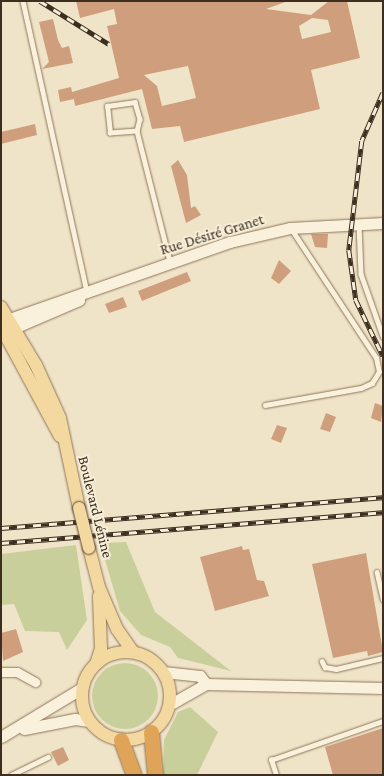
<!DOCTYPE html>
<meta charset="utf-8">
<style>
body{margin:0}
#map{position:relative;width:384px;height:776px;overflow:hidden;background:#f0e4c8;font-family:"Crimson Pro",serif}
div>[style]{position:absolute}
.green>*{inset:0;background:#c9cf9b}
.round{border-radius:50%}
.building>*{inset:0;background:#cf9f7d}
.roads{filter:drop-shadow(0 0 1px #8d765c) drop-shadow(0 0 1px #8d765c)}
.lane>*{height:4.5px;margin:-2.25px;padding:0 2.25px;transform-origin:2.25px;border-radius:2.25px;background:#faf1dc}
.street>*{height:9px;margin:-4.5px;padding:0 4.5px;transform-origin:4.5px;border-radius:4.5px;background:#faf1dc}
.secondary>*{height:11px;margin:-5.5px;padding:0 5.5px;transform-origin:5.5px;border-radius:5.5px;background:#faf1dc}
.primary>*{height:12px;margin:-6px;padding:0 6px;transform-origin:6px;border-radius:6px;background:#f3d9a0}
.primary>.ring{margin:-6px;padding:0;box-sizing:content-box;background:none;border:12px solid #f3d9a0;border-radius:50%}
.highway>*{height:15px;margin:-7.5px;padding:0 7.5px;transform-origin:7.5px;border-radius:7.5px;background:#e0a458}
.rail>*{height:4.5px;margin-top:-2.25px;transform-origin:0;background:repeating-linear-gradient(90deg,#f7eed8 0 8px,#3d2e20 0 16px);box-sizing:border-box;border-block:1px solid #3d2e20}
.bridges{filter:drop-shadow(0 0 1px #5b4430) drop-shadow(0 0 1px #5b4430)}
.primary-bridge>*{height:12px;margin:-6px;padding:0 6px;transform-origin:6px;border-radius:6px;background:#f3d9a0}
span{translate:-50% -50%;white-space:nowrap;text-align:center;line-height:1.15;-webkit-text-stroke:4px #f7eed8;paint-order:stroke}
.street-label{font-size:15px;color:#3d2e20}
.frame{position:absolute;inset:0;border:2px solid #3d2e20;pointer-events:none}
</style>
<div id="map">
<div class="green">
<i style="clip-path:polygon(126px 542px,155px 612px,231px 671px,178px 658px,170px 647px,141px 635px,120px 611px,100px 543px)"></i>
<i style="clip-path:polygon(76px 545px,87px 620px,67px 650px,59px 632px,25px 631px,14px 604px,1px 605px,1px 554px)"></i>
<i class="round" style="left:92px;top:663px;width:66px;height:66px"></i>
<i style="clip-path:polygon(190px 707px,218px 732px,197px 775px,163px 775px,164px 740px,178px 712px)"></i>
</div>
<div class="building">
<i style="clip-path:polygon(evenodd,76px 1px,288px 1px,266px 9px,311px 15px,329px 1px,347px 1px,360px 58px,311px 70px,320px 109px,184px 142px,180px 126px,152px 129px,142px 89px,75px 106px,74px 99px,60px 102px,58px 90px,71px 87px,72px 92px,119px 78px,107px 26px,117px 24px,114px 9px,80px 18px,76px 1px,312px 18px,328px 20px,331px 32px,302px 39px,299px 26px,312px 18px,76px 1px,188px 66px,196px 98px,162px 106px,157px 86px,144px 75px,188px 66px)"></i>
<i style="clip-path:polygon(53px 19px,58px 40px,62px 48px,69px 46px,73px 63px,42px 69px,49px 62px,39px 22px)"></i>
<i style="clip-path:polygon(35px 124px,37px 135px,1px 144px,1px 132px)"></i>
<i style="clip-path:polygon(178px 160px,187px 175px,191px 208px,195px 206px,201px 215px,186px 223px,171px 166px)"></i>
<i style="clip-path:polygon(311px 234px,328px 234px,327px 248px,315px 247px)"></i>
<i style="clip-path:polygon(279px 260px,291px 271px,279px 284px,271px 278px)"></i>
<i style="clip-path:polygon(187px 272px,191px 281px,142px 301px,138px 291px)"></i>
<i style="clip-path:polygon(123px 297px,127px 307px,109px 313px,105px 304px)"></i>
<i style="clip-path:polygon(375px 403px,383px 406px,381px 422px,371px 418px)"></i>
<i style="clip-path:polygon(326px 413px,336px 417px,330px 432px,320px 429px)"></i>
<i style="clip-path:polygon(277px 425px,287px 428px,281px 443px,271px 439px)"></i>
<i style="clip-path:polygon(242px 546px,243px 550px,249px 549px,257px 580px,264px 581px,269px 596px,215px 611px,200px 557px)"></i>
<i style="clip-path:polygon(366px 553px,383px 652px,368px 656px,367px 651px,333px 658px,312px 564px)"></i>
<i style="clip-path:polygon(16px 629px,23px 652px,3px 661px,1px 633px)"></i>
<i style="clip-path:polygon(383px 728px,383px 775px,333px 775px,325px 747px)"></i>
<i style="clip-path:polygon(63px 747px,69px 760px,58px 766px,51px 752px)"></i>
</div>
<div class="roads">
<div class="lane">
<i style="left:23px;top:1px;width:297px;rotate:77.6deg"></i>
<i style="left:137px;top:131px;width:27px;rotate:176deg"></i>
<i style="left:110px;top:133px;width:27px;rotate:-96deg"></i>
<i style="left:107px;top:106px;width:28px;rotate:-8deg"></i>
<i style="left:135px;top:102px;width:18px;rotate:74deg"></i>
<i style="left:140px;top:119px;width:12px;rotate:104deg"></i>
<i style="left:137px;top:131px;width:134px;rotate:75.8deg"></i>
<i style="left:359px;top:224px;width:50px;rotate:87.7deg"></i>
<i style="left:361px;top:274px;width:66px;rotate:70.5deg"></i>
<i style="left:265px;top:405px;width:97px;rotate:-10deg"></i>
<i style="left:361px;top:388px;width:12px;rotate:-24deg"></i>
<i style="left:372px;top:383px;width:13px;rotate:-58deg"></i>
<i style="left:379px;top:372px;width:14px;rotate:-102deg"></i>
<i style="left:376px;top:358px;width:154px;rotate:-123.4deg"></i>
<i style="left:377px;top:572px;width:28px;rotate:77deg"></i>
<i style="left:322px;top:661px;width:7px;rotate:63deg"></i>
<i style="left:325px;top:667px;width:11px;rotate:10deg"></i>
<i style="left:336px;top:669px;width:48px;rotate:-13.2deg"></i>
<i style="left:11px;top:775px;width:41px;rotate:-25.9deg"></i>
<i style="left:276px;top:775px;width:16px;rotate:-108deg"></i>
<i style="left:271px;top:760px;width:119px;rotate:-19.2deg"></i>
</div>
<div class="street">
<i style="left:1px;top:672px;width:16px"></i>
<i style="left:17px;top:672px;width:21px;rotate:29deg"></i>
</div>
<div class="secondary">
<i style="left:1px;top:322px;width:243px;rotate:-19.3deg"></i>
<i style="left:230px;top:242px;width:62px;rotate:-13.1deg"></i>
<i style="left:290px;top:228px;width:93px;rotate:-3.1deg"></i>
<i style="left:14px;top:328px;width:71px;rotate:-23.3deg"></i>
<i style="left:163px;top:672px;width:37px;rotate:6deg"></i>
<i style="left:200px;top:676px;width:10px;rotate:53deg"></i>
<i style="left:169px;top:705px;width:43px;rotate:-29.6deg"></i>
<i style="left:206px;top:684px;width:177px;rotate:1.3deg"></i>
<i style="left:24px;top:729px;width:52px;rotate:-11.1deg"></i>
<i style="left:75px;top:719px;width:14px;rotate:8deg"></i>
<i style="left:1px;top:737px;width:95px;rotate:-31.2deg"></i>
</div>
<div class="primary">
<i style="left:1px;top:307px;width:68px;rotate:58.9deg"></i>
<i style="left:36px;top:365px;width:58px;rotate:65.6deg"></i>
<i style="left:60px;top:418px;width:92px;rotate:78.1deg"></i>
<i style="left:1px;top:327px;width:124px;rotate:61.6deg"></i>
<i style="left:89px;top:548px;width:40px;rotate:75.6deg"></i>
<i style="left:99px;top:587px;width:46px;rotate:66.8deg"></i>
<i style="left:117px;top:629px;width:28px;rotate:55deg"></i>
<i class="ring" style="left:82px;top:652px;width:76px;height:76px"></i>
<i style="left:96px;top:664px;width:16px;rotate:-72deg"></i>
<i style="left:101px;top:649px;width:53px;rotate:-92.2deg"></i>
</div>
<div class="highway">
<i style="left:151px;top:732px;width:43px;rotate:84.7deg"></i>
<i style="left:121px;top:740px;width:37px;rotate:70deg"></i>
</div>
</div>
<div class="rail">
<i style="left:40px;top:1px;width:81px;rotate:31.9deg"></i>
<i style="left:383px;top:93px;width:52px;rotate:113.6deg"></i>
<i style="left:362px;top:141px;width:110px;rotate:96.8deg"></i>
<i style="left:349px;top:250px;width:50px;rotate:82deg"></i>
<i style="left:356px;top:300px;width:62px;rotate:64.3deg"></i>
<i style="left:1px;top:528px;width:383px;rotate:-4.6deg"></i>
<i style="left:1px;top:543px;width:383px;rotate:-4.6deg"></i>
</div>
<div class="bridges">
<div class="primary-bridge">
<i style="left:79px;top:508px;width:41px;rotate:76deg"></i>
</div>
</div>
<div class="street-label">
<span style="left:212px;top:235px;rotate:-17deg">Rue Désiré Granet</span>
<span style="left:95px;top:507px;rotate:76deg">Boulevard Lénine</span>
</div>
<div class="frame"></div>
</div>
